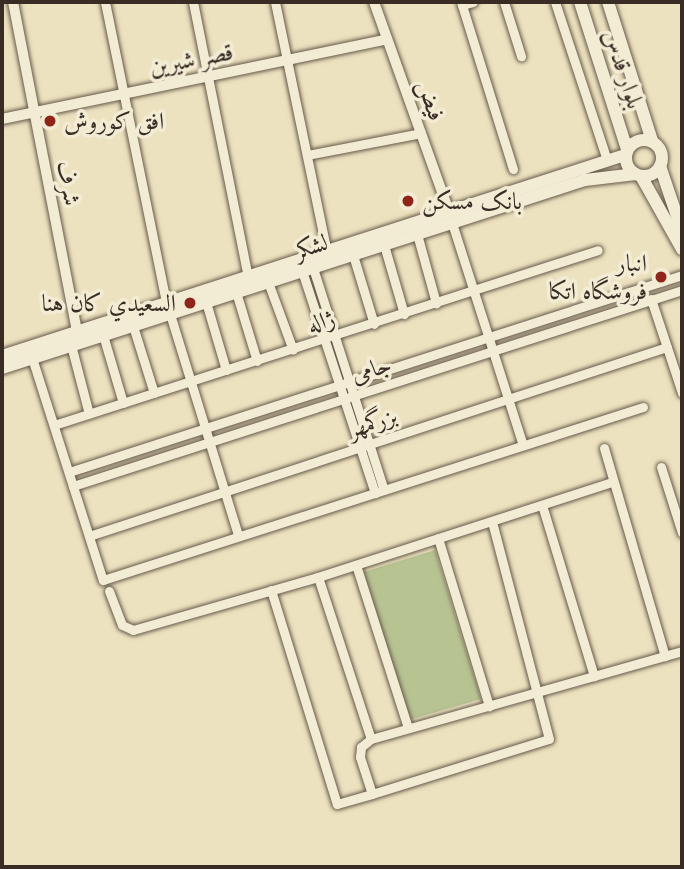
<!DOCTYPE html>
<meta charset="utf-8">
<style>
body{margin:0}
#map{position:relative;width:684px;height:869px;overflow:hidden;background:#ede2bf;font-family:"Libre Caslon Text",Amiri,serif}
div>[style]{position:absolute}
.green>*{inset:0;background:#b8c392}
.roads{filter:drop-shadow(0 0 2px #665a4b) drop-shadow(0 0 2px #665a4b)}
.minor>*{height:9px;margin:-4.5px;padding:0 4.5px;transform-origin:4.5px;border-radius:4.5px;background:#f3ecd5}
.tertiary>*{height:10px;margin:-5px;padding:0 5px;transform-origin:5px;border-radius:5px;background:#f3ecd5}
.secondary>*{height:12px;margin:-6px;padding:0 6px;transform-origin:6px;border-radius:6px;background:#f3ecd5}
.secondary>.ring{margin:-6px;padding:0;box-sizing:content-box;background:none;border:12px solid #f3ecd5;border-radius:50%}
.dots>*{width:19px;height:19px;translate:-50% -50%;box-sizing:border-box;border:4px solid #f3ecd5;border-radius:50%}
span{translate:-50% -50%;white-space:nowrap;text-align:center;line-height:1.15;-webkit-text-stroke:7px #f3ecd5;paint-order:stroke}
.street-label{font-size:24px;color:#392c24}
.poi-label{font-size:24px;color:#392c24}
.left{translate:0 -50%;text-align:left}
.right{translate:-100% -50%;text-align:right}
.frame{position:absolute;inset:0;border:4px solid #392c24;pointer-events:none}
</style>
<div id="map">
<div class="green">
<i style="clip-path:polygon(435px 550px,481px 699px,409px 720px,364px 572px)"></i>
</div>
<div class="roads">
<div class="minor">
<i style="left:105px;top:2px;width:307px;rotate:78.5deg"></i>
<i style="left:193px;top:2px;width:280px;rotate:78.7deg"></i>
<i style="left:275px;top:2px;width:255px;rotate:78.3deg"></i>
<i style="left:461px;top:2px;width:175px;rotate:72.7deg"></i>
<i style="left:504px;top:2px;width:57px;rotate:72.5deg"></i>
<i style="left:555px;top:2px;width:166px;rotate:71.8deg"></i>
<i style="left:462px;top:5px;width:11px;rotate:-15deg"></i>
<i style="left:307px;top:155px;width:116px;rotate:-10.9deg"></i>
<i style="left:452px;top:223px;width:233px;rotate:72.3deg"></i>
<i style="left:417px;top:234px;width:72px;rotate:74.6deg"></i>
<i style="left:384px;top:245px;width:72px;rotate:73.8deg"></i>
<i style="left:353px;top:255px;width:72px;rotate:73.1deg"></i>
<i style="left:313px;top:268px;width:233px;rotate:72.3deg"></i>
<i style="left:302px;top:271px;width:234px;rotate:71.8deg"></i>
<i style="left:268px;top:282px;width:72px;rotate:69.8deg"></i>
<i style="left:236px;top:292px;width:72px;rotate:73.1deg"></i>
<i style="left:651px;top:299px;width:99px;rotate:71.7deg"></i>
<i style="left:206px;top:302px;width:71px;rotate:73.6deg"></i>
<i style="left:170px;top:314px;width:231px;rotate:72.9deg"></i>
<i style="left:133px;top:326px;width:70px;rotate:72.6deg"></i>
<i style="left:103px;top:335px;width:71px;rotate:73.6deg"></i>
<i style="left:71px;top:345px;width:71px;rotate:75.4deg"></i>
<i style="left:32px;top:358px;width:233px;rotate:72.3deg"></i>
<i style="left:103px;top:580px;width:567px;rotate:-17.76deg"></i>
<i style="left:54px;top:425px;width:571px;rotate:-17.83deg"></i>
<i style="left:604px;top:448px;width:217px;rotate:73.7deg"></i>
<i style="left:661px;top:467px;width:69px;rotate:72.3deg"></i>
<i style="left:69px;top:472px;width:644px;rotate:-17.82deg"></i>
<i style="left:73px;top:486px;width:640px;rotate:-17.84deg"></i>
<i style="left:542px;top:505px;width:179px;rotate:73.1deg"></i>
<i style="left:89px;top:536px;width:608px;rotate:-18.11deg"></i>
<i style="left:438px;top:538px;width:176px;rotate:73.1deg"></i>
<i style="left:356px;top:565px;width:171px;rotate:72.3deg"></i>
<i style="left:318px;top:577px;width:170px;rotate:71.9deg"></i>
<i style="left:271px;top:590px;width:224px;rotate:72.9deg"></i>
<i style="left:337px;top:804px;width:36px;rotate:-16deg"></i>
<i style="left:372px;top:794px;width:185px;rotate:-17.3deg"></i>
<i style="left:549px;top:739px;width:225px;rotate:-104.7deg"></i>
<i style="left:109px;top:591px;width:36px;rotate:69deg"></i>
<i style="left:122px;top:625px;width:12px;rotate:24deg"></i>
<i style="left:133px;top:630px;width:192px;rotate:-16deg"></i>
<i style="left:318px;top:577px;width:310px;rotate:-17.9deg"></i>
<i style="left:372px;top:794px;width:39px;rotate:-108deg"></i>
<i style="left:360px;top:757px;width:10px;rotate:-84deg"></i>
<i style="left:361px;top:747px;width:13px;rotate:-39deg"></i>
<i style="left:371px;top:739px;width:323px;rotate:-15.8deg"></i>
</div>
<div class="tertiary">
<i style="left:13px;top:2px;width:336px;rotate:79deg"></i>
<i style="left:374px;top:2px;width:223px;rotate:70.3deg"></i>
<i style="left:2px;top:119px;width:393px;rotate:-11.7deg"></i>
</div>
<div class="secondary">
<i style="left:580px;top:2px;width:154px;rotate:72.3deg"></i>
<i style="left:608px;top:2px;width:146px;rotate:72.4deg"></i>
<i class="ring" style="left:626px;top:140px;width:24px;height:24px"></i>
<i style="left:660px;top:166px;width:69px;rotate:71.3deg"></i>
<i style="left:641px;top:176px;width:84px;rotate:60.7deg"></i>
<i style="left:2px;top:356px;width:655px;rotate:-17.88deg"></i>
<i style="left:2px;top:368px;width:613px;rotate:-17.87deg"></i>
<i style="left:585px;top:180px;width:51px;rotate:-6.7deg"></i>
</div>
</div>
<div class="dots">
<i style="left:50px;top:121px;background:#8f2418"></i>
<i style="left:408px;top:201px;background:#8f2418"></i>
<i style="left:661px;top:277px;background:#8f2418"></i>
<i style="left:190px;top:303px;background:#8f2418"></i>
</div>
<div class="street-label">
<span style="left:191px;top:59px;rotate:-11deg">قصر شیرین</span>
<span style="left:624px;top:69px;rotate:72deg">بلوار قدس</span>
<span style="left:431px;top:100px;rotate:70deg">فیض</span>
<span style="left:69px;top:183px;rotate:79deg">شرف</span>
<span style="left:311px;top:246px;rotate:-18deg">لشکر</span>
<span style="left:321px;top:321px;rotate:-17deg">ژاله</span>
<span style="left:371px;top:369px;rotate:-18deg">جامی</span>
<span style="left:372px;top:422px;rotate:-18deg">بزرگمهر</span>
</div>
<div class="poi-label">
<span class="left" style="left:64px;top:121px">افق کوروش</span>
<span class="left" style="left:422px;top:201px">بانک مسکن</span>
<span class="right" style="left:647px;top:277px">انبار<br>فروشگاه اتکا</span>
<span class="right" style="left:176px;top:303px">السعيدي كان هنا</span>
</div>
<div class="frame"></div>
</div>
